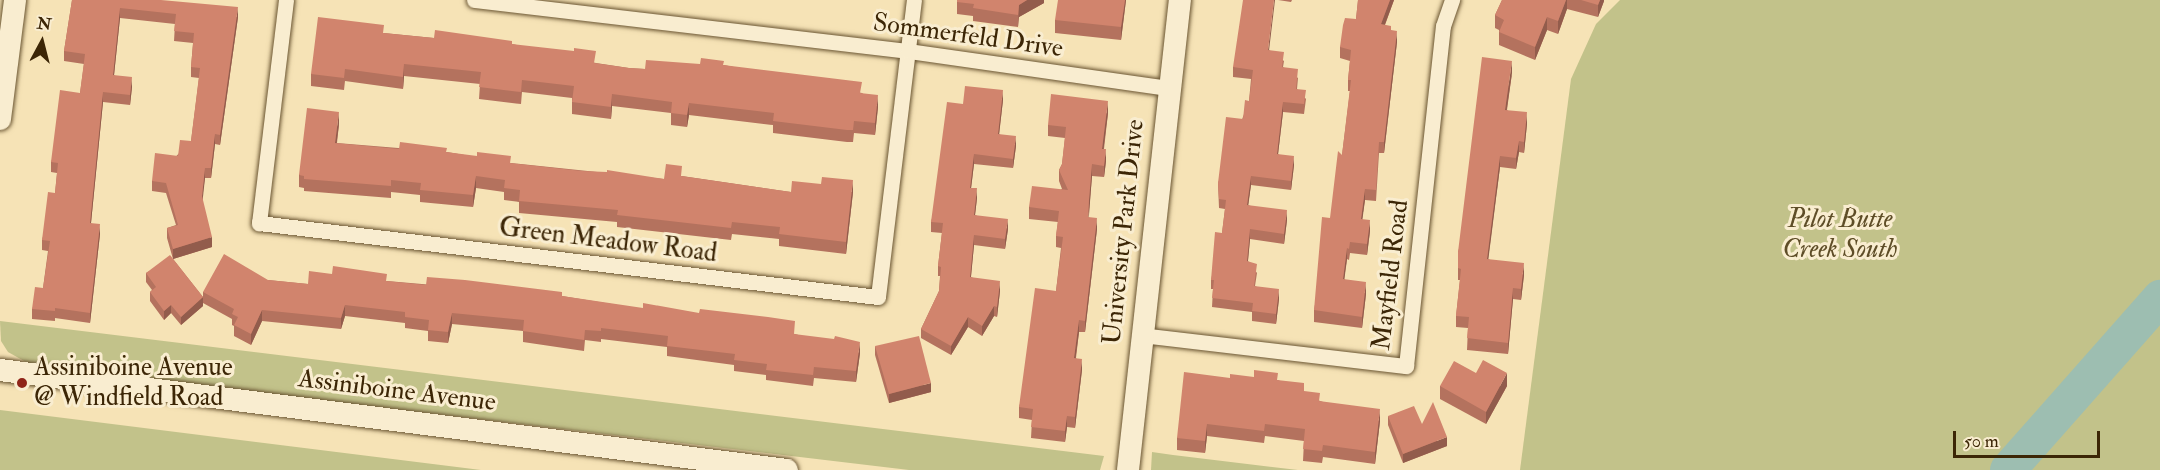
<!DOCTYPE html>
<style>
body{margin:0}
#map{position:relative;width:2160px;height:470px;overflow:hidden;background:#f6e3b6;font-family:"IM FELL Double Pica",serif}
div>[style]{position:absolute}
.green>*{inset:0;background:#c2c28a}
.river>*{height:36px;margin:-18px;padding:0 18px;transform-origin:18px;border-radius:18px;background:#9dbeb1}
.roads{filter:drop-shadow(0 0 2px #6a5532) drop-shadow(0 0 2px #6a5532)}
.street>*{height:15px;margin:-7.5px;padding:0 7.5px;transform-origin:7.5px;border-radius:7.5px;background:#f9edd0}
.secondary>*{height:22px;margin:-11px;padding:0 11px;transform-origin:11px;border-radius:11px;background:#f9edd0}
.wall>*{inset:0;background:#b4725e}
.shaded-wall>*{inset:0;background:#925c4c}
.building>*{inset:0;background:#d1846d}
.dots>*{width:16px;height:16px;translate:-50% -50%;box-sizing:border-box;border:3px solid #f9edd0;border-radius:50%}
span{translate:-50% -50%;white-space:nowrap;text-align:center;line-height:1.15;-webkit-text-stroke:6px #f9edd0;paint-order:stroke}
.street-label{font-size:26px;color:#3c2606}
.park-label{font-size:26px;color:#5e4d27;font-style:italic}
.poi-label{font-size:26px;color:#3c2606}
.left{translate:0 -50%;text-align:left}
.north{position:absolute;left:12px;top:12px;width:60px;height:60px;-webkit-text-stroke:4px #f9edd0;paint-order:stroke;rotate:7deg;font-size:16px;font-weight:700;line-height:24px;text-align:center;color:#3c2606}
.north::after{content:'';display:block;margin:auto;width:21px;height:27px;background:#3c2606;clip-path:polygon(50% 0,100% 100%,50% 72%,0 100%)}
.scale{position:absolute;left:1953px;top:431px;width:147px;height:27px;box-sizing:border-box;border:3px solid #3c2606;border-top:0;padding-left:8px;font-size:18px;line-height:21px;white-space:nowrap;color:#3c2606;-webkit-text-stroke:4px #f9edd0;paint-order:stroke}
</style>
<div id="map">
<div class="green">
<i style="clip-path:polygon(1620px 0,2160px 0,2160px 470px,1520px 470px,1571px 79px,1596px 24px)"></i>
<i style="clip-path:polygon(0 321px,1104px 456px,1100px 470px,909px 470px,33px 366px,8px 352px,1px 341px)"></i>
<i style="clip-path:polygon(0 410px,481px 470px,0 470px)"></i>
<i style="clip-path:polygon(1152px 452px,1173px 455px,1298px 470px,1151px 470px)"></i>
</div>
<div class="river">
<i style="left:2008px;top:470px;width:230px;rotate:-48.5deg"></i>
</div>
<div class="roads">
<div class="street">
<i style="left:286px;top:0;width:225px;rotate:96.9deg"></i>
<i style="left:259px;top:223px;width:623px;rotate:6.82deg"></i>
<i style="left:878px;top:297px;width:299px;rotate:-83.1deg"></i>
<i style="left:474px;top:0;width:437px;rotate:6.7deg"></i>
<i style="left:908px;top:51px;width:264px;rotate:8.1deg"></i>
<i style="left:1141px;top:335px;width:267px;rotate:6.7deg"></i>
<i style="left:1406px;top:366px;width:342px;rotate:-83.8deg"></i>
<i style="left:1443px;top:26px;width:28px;rotate:-71deg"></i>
</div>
<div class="secondary">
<i style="left:0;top:119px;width:120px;rotate:-82.8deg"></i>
<i style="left:0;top:370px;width:793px;rotate:7.24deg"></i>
<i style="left:1128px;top:470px;width:473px;rotate:-83.7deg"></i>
</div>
</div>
<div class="wall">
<i style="clip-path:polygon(72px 0,238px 17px,220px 145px,215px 144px,211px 178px,205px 178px,202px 199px,212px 247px,173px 259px,203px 297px,203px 292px,268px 280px,308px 284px,387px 281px,562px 296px,795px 334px,860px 353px,856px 382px,814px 378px,813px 386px,766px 380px,766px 375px,734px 371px,734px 365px,667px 356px,667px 347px,601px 339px,601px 342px,585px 340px,584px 351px,523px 342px,523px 331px,452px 324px,448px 343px,428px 341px,428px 331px,405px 328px,405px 323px,345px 316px,341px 329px,262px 321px,251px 345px,234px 336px,234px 326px,232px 325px,232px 319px,203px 303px,203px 306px,181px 325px,171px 313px,164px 320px,150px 301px,150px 292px,152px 290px,146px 282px,146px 273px,173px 259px,167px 238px,167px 228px,176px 225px,166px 193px,152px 191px,152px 181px,191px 141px,199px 78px,191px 77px,191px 67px,193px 43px,174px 41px,175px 24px,120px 18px,114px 75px,132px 87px,130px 105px,103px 102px,91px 223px,100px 234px,90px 323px,55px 318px,55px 321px,32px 319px,32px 309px,43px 288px,48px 251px,42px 250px,42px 240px,55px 193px,57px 173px,51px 172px,51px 162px,80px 93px,84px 64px,64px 61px,64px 51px)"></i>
<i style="clip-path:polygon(957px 0,1044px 0,1044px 3px,1019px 17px,1018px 27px,973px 21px,973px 16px,957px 14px)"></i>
<i style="clip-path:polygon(1126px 0,1121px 40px,1055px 33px,1055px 20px)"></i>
<i style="clip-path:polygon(1278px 0,1292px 0,1291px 2px)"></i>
<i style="clip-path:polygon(1358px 0,1394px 0,1385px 25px,1391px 30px,1397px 42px,1384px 153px,1379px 153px,1376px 201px,1365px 200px,1362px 219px,1370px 231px,1367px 255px,1350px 253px,1349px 260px,1347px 259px,1344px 279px,1366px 294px,1362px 328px,1314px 322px,1314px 310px,1342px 155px,1350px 91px,1348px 91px,1348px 80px,1350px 61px,1340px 58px,1340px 47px,1356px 19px)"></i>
<i style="clip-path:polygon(1502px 0,1604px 0,1604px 1px,1598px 17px,1567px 9px,1558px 34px,1547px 30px,1535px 60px,1499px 45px,1499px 30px,1495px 28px,1495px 15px)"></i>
<i style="clip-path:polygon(384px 33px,434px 38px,512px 44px,596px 63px,629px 68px,645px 69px,700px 64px,724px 65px,862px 93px,878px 107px,875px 135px,854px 133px,853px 142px,847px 142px,773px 133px,773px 125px,689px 115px,687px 127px,671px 125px,671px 113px,612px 106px,611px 119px,572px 114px,572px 98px,522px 92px,521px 104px,479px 99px,480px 84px,404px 76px,403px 89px,345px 81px,344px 90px,311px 86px,311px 74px)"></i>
<i style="clip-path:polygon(1269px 50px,1284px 61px,1283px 67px,1298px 78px,1297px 89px,1306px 99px,1304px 114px,1283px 112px,1278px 154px,1294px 165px,1291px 190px,1251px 185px,1248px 205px,1287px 220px,1284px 244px,1250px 239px,1248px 261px,1257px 273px,1255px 286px,1279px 299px,1276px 324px,1252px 321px,1252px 312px,1212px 307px,1213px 289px,1211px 289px,1211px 280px,1222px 233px,1225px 209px,1219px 208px,1218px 183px,1249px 101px,1251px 79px,1233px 77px,1233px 67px)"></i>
<i style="clip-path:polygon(1512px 73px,1507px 110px,1527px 124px,1524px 153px,1519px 152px,1516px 169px,1500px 167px,1488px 259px,1524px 275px,1521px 300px,1513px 299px,1508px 354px,1467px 350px,1468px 328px,1456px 327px,1456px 316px,1460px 280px,1458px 280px,1458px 252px)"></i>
<i style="clip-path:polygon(1003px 100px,999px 134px,1016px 146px,1013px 168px,974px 164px,971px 188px,977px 198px,975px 215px,1008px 229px,1005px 249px,974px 245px,971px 277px,1000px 291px,997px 317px,994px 316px,982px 336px,968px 327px,951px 355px,921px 338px,921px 329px,939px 291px,940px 276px,938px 276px,938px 266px,942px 233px,931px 232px,931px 222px,963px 104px)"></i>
<i style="clip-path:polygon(1108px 113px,1104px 149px,1106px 161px,1104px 177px,1092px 176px,1089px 211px,1088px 217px,1097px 229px,1085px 332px,1079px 332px,1076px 358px,1082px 370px,1075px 428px,1067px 427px,1065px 442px,1031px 438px,1032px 420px,1019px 418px,1019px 407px,1056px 291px,1061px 248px,1056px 247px,1056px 236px,1058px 222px,1029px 219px,1029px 207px,1062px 189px,1059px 181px,1059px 170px,1062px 164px,1065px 138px,1048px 136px,1048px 125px)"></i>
<i style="clip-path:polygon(339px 124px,337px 143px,447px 152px,511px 163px,664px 179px,682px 176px,791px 192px,853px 192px,846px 254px,779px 246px,779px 239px,732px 234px,731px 240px,617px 227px,617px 222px,519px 213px,519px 202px,504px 200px,504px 192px,476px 188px,473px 207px,420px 202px,420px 195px,391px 192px,391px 198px,304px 191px,304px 188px,299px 187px,299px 175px)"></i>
<i style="clip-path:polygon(875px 346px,931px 392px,889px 403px,875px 355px)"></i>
<i style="clip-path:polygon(1230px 378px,1278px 380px,1304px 392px,1320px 401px,1380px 421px,1375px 464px,1323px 457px,1322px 463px,1303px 461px,1304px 441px,1265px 436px,1264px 443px,1207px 436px,1205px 453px,1177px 450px,1177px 438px)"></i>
<i style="clip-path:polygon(1440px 386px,1507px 386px,1486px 424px,1440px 399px)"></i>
<i style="clip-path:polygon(1388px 416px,1447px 446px,1403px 463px,1388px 425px)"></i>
</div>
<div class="shaded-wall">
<i style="clip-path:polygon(1027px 0,1044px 0,1044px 3px,1019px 17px,1018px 27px,1019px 5px)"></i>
<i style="clip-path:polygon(1125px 0,1126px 0,1121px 40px,1121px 27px)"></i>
<i style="clip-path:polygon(1274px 0,1275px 0,1268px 59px,1268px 50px)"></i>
<i style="clip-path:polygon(1390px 0,1394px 0,1381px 35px,1381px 24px)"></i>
<i style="clip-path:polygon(1566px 0,1567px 0,1567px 9px,1558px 34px,1558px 21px)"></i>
<i style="clip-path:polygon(1600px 0,1604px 0,1604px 1px,1598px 17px,1598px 5px)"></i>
<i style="clip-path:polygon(238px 7px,238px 17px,220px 145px,220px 135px)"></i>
<i style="clip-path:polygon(120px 8px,120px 18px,113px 85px,113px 75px)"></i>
<i style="clip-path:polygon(1547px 17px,1547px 30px,1535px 60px,1535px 47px)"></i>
<i style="clip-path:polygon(1397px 31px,1397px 42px,1384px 153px,1384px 142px)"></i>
<i style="clip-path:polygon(1512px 61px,1512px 73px,1505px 121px,1505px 110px)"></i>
<i style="clip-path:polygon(404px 64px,404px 76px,403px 89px,403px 77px)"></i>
<i style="clip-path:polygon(132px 77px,132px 87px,130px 105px,130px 95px)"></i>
<i style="clip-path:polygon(1003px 90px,1003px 100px,998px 144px,998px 134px)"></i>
<i style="clip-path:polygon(103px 92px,103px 102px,90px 233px,90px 223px)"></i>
<i style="clip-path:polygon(612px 94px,612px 106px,611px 119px,611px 107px)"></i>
<i style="clip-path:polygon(878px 95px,878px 107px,875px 135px,875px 123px)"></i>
<i style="clip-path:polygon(1108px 101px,1108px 113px,1102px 160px,1102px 149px)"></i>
<i style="clip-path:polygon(1283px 102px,1283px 112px,1277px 163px,1277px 154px)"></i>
<i style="clip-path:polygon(689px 103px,689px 115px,687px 127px,687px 115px)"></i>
<i style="clip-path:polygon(339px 112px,339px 124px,335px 155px,335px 143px)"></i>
<i style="clip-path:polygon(1527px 112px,1527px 124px,1524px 153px,1524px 142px)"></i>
<i style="clip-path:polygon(215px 134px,215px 144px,211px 178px,211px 168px)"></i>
<i style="clip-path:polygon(1016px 136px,1016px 146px,1013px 168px,1013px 159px)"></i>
<i style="clip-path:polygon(1519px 141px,1519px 152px,1516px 169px,1516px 158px)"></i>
<i style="clip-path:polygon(1106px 149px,1106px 161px,1104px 177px,1104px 166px)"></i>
<i style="clip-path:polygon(974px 154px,974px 164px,970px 197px,970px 188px)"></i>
<i style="clip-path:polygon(1294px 156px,1294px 165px,1291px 190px,1291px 181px)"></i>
<i style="clip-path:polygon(1500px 156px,1500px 167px,1487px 270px,1487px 259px)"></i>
<i style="clip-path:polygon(1092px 164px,1092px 176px,1088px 228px,1089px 200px)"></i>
<i style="clip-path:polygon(205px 168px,205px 178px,202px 206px,202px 196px)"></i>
<i style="clip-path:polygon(476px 176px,476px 188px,473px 207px,473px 195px)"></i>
<i style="clip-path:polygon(1251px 176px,1251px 185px,1247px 215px,1247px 205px)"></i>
<i style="clip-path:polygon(853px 180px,853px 192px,846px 254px,846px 242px)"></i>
<i style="clip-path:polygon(977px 188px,977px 198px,974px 224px,974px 215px)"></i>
<i style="clip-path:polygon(1365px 189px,1365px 200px,1361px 230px,1361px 219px)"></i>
<i style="clip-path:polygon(1287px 210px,1287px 220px,1284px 244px,1284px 234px)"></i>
<i style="clip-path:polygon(1097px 218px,1097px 229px,1085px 332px,1085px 321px)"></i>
<i style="clip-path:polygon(1008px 219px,1008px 229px,1005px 249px,1005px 239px)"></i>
<i style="clip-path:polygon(1370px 220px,1370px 231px,1367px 255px,1367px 244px)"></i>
<i style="clip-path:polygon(100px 224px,100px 234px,90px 323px,90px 313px)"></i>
<i style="clip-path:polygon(1250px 229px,1250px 239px,1247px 270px,1247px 261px)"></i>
<i style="clip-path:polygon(974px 235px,974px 245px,970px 286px,970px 277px)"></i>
<i style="clip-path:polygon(212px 237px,212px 247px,173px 259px,173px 249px)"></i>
<i style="clip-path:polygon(1347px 248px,1347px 259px,1343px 290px,1343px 279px)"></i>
<i style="clip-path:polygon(1524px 263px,1524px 275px,1521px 300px,1521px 289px)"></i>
<i style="clip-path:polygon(1000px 281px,1000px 291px,997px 317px,997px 307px)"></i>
<i style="clip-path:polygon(1366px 282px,1366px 294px,1362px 328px,1362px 317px)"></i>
<i style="clip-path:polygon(1513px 288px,1513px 299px,1508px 354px,1508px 343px)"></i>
<i style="clip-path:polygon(1279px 289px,1279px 299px,1276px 324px,1276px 314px)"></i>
<i style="clip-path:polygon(203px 297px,203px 306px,181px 325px,181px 317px)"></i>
<i style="clip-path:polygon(171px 305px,171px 313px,164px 320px,164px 311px)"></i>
<i style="clip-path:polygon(345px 305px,345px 316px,341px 329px,341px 318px)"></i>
<i style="clip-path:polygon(994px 306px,994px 316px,982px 336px,982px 326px)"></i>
<i style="clip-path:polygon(262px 310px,262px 321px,251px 345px,251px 334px)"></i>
<i style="clip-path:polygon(452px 313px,452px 324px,448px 343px,448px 332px)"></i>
<i style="clip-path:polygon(968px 317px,968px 327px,951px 355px,951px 346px)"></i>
<i style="clip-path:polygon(1079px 320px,1079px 332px,1074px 369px,1074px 358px)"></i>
<i style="clip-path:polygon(860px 342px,860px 353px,856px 382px,856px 371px)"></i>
<i style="clip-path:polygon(1082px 359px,1082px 370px,1075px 428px,1075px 417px)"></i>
<i style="clip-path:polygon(1507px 373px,1507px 386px,1486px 424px,1486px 412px)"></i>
<i style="clip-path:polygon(931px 383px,931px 392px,889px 403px,889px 394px)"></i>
<i style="clip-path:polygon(1380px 409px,1380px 421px,1375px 464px,1375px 452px)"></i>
<i style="clip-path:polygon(1067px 416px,1067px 427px,1065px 442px,1065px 431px)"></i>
<i style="clip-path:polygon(1207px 424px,1207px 436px,1205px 453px,1205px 441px)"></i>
<i style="clip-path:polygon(1447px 437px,1447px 446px,1403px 463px,1403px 454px)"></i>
</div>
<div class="building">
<i style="clip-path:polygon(72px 0,161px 0,238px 7px,220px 135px,215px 134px,211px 168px,205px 168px,202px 196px,212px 237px,173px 249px,167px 228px,178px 225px,166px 183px,152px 181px,155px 153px,178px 156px,180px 140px,191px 141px,200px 68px,191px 67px,194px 33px,174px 31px,176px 14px,120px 8px,113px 75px,132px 77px,130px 95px,103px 92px,90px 223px,100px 224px,90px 313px,55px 308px,55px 311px,32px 309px,35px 287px,43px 288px,50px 241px,42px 240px,48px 192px,55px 193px,58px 163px,51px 162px,60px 90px,80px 93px,85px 54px,64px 51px)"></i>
<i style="clip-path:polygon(957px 0,1027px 0,1019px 5px,1018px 15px,973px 8px,974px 4px,957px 2px)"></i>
<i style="clip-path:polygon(1058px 0,1125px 0,1121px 27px,1055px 20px)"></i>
<i style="clip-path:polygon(1243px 0,1274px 0,1268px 50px,1284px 52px,1282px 67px,1298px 69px,1296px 89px,1306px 90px,1304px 104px,1283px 102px,1277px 154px,1294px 156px,1291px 181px,1251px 176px,1247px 205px,1287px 210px,1284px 234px,1250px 229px,1247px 261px,1257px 264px,1254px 286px,1279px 289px,1276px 314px,1252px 311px,1253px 303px,1212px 298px,1214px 280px,1211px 280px,1215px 232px,1222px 233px,1226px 200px,1219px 199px,1218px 183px,1226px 117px,1243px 119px,1245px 100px,1249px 101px,1253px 70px,1233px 67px)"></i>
<i style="clip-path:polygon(1358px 0,1390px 0,1381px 24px,1391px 26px,1391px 30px,1397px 31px,1384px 142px,1379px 142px,1376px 190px,1365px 189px,1361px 219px,1370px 220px,1367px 244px,1350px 242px,1349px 249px,1347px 248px,1343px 279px,1366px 282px,1362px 317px,1314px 310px,1322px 217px,1330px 218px,1338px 151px,1342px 155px,1351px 80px,1348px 80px,1351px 50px,1340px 47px,1343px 25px,1345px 18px,1356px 19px)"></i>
<i style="clip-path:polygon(1502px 0,1566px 0,1558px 21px,1547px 17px,1535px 47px,1499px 32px,1504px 20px,1495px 15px)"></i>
<i style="clip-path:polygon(1581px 0,1600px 0,1598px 5px)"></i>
<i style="clip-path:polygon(318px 17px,384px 25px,383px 33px,434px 38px,435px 30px,512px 41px,512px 44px,574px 51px,574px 48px,596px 51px,594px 63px,629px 68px,645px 69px,646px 60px,700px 64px,701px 58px,724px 61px,723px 65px,862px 82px,860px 93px,878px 95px,875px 123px,854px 121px,853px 130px,847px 130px,773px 121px,774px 113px,689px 103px,687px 115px,671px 113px,672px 102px,612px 94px,611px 107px,572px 102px,574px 86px,522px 80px,521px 92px,479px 87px,481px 72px,404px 64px,403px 77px,345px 69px,344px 78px,311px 74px)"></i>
<i style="clip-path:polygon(1482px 57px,1512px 61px,1505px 110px,1527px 112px,1524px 142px,1519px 141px,1516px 158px,1500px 156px,1487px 259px,1524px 263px,1521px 289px,1513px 288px,1508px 343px,1467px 338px,1469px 317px,1456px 316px,1461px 269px,1458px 268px,1458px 252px)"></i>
<i style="clip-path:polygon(965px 86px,1003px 90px,998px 134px,1016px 136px,1013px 159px,974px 154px,970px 188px,977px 188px,974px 215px,1008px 219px,1005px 239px,974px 235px,970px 277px,1000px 281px,997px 307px,994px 306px,982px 326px,968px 317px,951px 346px,921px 329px,939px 291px,941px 267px,938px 266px,943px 223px,931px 222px,947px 102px,963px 104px)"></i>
<i style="clip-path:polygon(1051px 94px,1108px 101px,1102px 149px,1106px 149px,1104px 166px,1092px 164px,1089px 200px,1088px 217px,1097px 218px,1085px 321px,1079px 320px,1074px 358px,1082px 359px,1075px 417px,1067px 416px,1065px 431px,1031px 427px,1033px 409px,1019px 407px,1035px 288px,1056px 291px,1063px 237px,1056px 236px,1059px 211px,1029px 207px,1032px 186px,1068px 190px,1059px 170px,1062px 164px,1066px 127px,1048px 125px)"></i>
<i style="clip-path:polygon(307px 108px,339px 112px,335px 143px,399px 149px,400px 142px,447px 148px,446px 152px,477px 156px,477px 152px,511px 156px,510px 163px,582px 171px,607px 172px,607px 170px,664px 179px,666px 164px,682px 166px,681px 176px,791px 192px,792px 181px,821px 184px,822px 177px,853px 180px,846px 242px,779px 234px,780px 227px,732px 222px,731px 228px,617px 215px,618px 210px,519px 201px,520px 190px,504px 188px,505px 180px,476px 176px,473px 195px,420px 190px,421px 183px,391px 180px,391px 186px,304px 179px,304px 176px,299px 175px)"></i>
<i style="clip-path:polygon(224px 254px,268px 280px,308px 284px,309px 271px,332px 274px,333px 266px,387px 274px,386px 281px,426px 285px,427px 277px,465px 280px,562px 292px,562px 296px,643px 308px,643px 303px,699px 313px,700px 309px,768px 317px,795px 321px,794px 334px,834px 339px,835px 336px,860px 342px,856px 371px,814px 367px,813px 375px,766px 370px,767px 364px,734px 360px,735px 354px,667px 346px,668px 336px,601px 328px,601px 331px,585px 330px,584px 340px,523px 331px,524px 320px,452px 313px,448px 332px,428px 330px,429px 320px,405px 317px,405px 312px,345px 305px,341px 318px,262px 310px,251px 334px,234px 325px,238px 317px,232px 314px,234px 309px,203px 292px)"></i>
<i style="clip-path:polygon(170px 255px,203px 297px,181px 317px,171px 305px,164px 311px,150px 292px,156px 287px,146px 273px)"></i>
<i style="clip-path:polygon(919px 336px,931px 383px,889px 394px,875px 346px)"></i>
<i style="clip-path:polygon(1483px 360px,1507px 373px,1486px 412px,1440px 386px,1454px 361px,1476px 373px)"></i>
<i style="clip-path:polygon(1254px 370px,1278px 373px,1277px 380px,1304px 383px,1304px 391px,1320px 393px,1319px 401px,1380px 409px,1375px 452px,1323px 445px,1322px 451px,1303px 449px,1305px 429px,1265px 424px,1264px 431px,1207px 424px,1205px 441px,1177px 438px,1184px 372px,1230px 378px,1230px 374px,1254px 377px)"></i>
<i style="clip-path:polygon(1433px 402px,1447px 437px,1403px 454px,1388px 416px,1414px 406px,1422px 424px)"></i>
</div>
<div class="dots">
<i style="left:22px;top:383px;background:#8f2418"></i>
</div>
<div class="street-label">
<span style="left:968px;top:36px;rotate:8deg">Sommerfeld Drive</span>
<span style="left:1124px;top:232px;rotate:-84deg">University Park Drive</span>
<span style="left:608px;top:241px;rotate:7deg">Green Meadow Road</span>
<span style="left:1391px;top:275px;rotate:-83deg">Mayfield Road</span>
<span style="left:397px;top:391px;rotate:7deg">Assiniboine Avenue</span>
</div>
<div class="park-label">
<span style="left:1840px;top:235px">Pilot Butte<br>Creek South</span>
</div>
<div class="poi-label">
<span class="left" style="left:34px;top:383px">Assiniboine Avenue<br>@ Windfield Road</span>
</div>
<div class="north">N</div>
<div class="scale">50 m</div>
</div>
